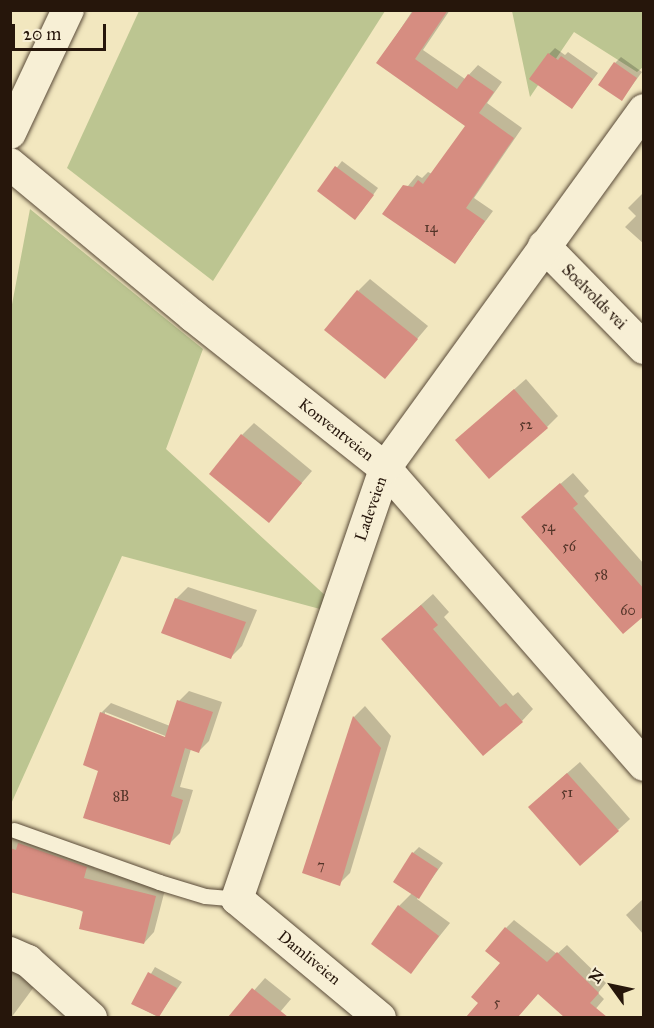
<!DOCTYPE html>
<style>
body{margin:0}
#map{position:relative;width:654px;height:1028px;overflow:hidden;background:#f2e7bf;font-family:"IM FELL Great Primer",serif}
div>[style]{position:absolute}
.green>*{inset:0;background:#bcc591}
.shadow>*{inset:0;background:#0003}
.building>*{inset:0;background:#d68d81}
.roads{filter:drop-shadow(0 0 2px #594a38) drop-shadow(0 0 2px #594a38)}
.service>*{height:15px;margin:-7.5px;padding:0 7.5px;transform-origin:7.5px;border-radius:7.5px;background:#f7efd5}
.minor>*{height:32px;margin:-16px;padding:0 16px;transform-origin:16px;border-radius:16px;background:#f7efd5}
span{translate:-50% -50%;white-space:nowrap;text-align:center;line-height:1.15;-webkit-text-stroke:4.5px #f7efd5;paint-order:stroke}
.number-label{font-size:14px;color:#523428}
.number-label span{-webkit-text-stroke-width:0}
.street-label{font-size:16px;color:#26160b}
.frame{position:absolute;inset:0;border:12px solid #26160b;pointer-events:none}
.north{position:absolute;left:582px;top:956px;width:60px;height:60px;-webkit-text-stroke:4px #f7efd5;paint-order:stroke;rotate:303deg;font-size:16px;font-weight:700;line-height:24px;text-align:center;color:#26160b}
.north::after{content:'';display:block;margin:auto;width:21px;height:27px;background:#26160b;clip-path:polygon(50% 0,100% 100%,50% 72%,0 100%)}
.scale{position:absolute;left:12px;top:24px;width:94px;height:27px;box-sizing:border-box;border:3px solid #26160b;border-top:0;padding-left:8px;font-size:18px;line-height:21px;white-space:nowrap;color:#26160b;-webkit-text-stroke:4px #f7efd5;paint-order:stroke}
</style>
<div id="map">
<div class="green">
<i style="clip-path:polygon(139px 11px,385px 11px,213px 281px,67px 168px)"></i>
<i style="clip-path:polygon(512px 11px,643px 11px,643px 67px,637px 72px,574px 32px,530px 97px)"></i>
<i style="clip-path:polygon(30px 209px,203px 349px,166px 449px,328px 598px,320px 609px,122px 556px,11px 804px,10px 315px)"></i>
</div>
<div class="shadow">
<i style="clip-path:polygon(413px 10px,450px 10px,423px 50px,465px 79px,478px 65px,502px 82px,487px 103px,522px 128px,474px 198px,493px 211px,455px 262px,385px 214px,417px 175px,422px 178px,428px 172px,432px 174px,467px 125px,378px 63px)"></i>
<i style="clip-path:polygon(555px 48px,565px 55px,568px 52px,598px 73px,572px 107px,549px 54px)"></i>
<i style="clip-path:polygon(621px 57px,642px 72px,622px 99px,615px 63px)"></i>
<i style="clip-path:polygon(342px 161px,378px 188px,361px 212px,319px 191px)"></i>
<i style="clip-path:polygon(644px 192px,644px 244px,625px 227px,636px 216px,628px 208px)"></i>
<i style="clip-path:polygon(370px 279px,428px 326px,385px 377px,358px 291px)"></i>
<i style="clip-path:polygon(526px 379px,558px 416px,547px 427px,469px 429px)"></i>
<i style="clip-path:polygon(254px 423px,312px 471px,269px 521px,242px 435px)"></i>
<i style="clip-path:polygon(573px 473px,589px 491px,584px 496px,644px 564px,644px 614px,535px 506px)"></i>
<i style="clip-path:polygon(188px 587px,257px 610px,242px 646px,230px 658px,176px 599px)"></i>
<i style="clip-path:polygon(433px 594px,449px 612px,444px 617px,513px 696px,518px 692px,533px 709px,522px 721px,383px 639px)"></i>
<i style="clip-path:polygon(evenodd,189px 691px,222px 702px,209px 741px,199px 751px,191px 749px,180px 787px,193px 790px,180px 833px,170px 843px,100px 770px,101px 713px,111px 703px,170px 726px,179px 701px,189px 691px,105px 712px,173px 739px,171px 741px,105px 715px,105px 712px)"></i>
<i style="clip-path:polygon(365px 706px,391px 736px,350px 873px,339px 884px,354px 717px)"></i>
<i style="clip-path:polygon(580px 762px,630px 819px,618px 830px,542px 795px)"></i>
<i style="clip-path:polygon(14px 836px,97px 856px,94px 868px,166px 886px,154px 932px,144px 943px,10px 875px,10px 840px)"></i>
<i style="clip-path:polygon(419px 847px,443px 863px,417px 899px,450px 923px,411px 972px,399px 906px,412px 893px,413px 853px)"></i>
<i style="clip-path:polygon(644px 898px,644px 935px,626px 915px)"></i>
<i style="clip-path:polygon(514px 920px,557px 954px,567px 945px,606px 983px,598px 993px,604px 999px,588px 1018px,566px 1018px,538px 992px,515px 1018px,484px 1018px,474px 1010px,502px 963px,506px 928px)"></i>
<i style="clip-path:polygon(10px 954px,42px 976px,11px 1018px,10px 1018px)"></i>
<i style="clip-path:polygon(155px 967px,182px 982px,158px 1017px,133px 1004px)"></i>
<i style="clip-path:polygon(265px 978px,291px 999px,275px 1018px,230px 1018px)"></i>
</div>
<div class="building">
<i style="clip-path:polygon(414px 10px,448px 10px,415px 59px,457px 89px,468px 74px,494px 92px,479px 113px,514px 138px,466px 208px,485px 221px,455px 264px,382px 214px,403px 185px,413px 187px,418px 180px,423px 184px,465px 126px,376px 63px)"></i>
<i style="clip-path:polygon(548px 53px,558px 60px,561px 56px,593px 79px,572px 109px,529px 79px)"></i>
<i style="clip-path:polygon(614px 62px,637px 78px,622px 101px,598px 85px)"></i>
<i style="clip-path:polygon(335px 166px,374px 195px,355px 220px,317px 191px)"></i>
<i style="clip-path:polygon(357px 290px,418px 339px,385px 379px,324px 330px)"></i>
<i style="clip-path:polygon(514px 389px,548px 428px,489px 479px,455px 440px)"></i>
<i style="clip-path:polygon(241px 434px,302px 483px,269px 523px,209px 474px)"></i>
<i style="clip-path:polygon(560px 483px,578px 504px,573px 508px,644px 589px,644px 616px,623px 634px,521px 517px)"></i>
<i style="clip-path:polygon(175px 598px,246px 622px,231px 659px,161px 633px)"></i>
<i style="clip-path:polygon(421px 605px,438px 625px,433px 629px,500px 707px,506px 703px,523px 722px,483px 756px,381px 639px)"></i>
<i style="clip-path:polygon(177px 700px,213px 712px,199px 753px,185px 748px,171px 796px,183px 800px,170px 845px,83px 818px,98px 771px,83px 765px,100px 712px,165px 737px)"></i>
<i style="clip-path:polygon(353px 716px,381px 748px,340px 886px,302px 873px)"></i>
<i style="clip-path:polygon(567px 773px,619px 831px,580px 866px,528px 807px)"></i>
<i style="clip-path:polygon(18px 843px,87px 867px,84px 878px,156px 896px,144px 944px,79px 929px,83px 911px,10px 892px,10px 848px,16px 850px)"></i>
<i style="clip-path:polygon(412px 852px,438px 869px,419px 899px,393px 882px)"></i>
<i style="clip-path:polygon(398px 905px,439px 936px,411px 974px,371px 944px)"></i>
<i style="clip-path:polygon(505px 927px,547px 962px,557px 952px,599px 993px,590px 1003px,607px 1017px,564px 1017px,538px 994px,518px 1017px,466px 1017px,478px 1003px,471px 997px,500px 963px,485px 951px)"></i>
<i style="clip-path:polygon(148px 972px,177px 988px,159px 1017px,131px 1004px)"></i>
<i style="clip-path:polygon(252px 988px,288px 1017px,228px 1017px)"></i>
</div>
<div class="roads">
<div class="service">
<i style="left:14px;top:830px;width:154px;rotate:19.7deg"></i>
<i style="left:159px;top:882px;width:48px;rotate:16.9deg"></i>
<i style="left:205px;top:896px;width:32px;rotate:5deg"></i>
</div>
<div class="minor">
<i style="left:10px;top:133px;width:136px;rotate:-64.8deg"></i>
<i style="left:10px;top:164px;width:238px;rotate:39.7deg"></i>
<i style="left:193px;top:316px;width:245px;rotate:38.4deg"></i>
<i style="left:385px;top:468px;width:394px;rotate:48.9deg"></i>
<i style="left:544px;top:246px;width:143px;rotate:45.6deg"></i>
<i style="left:10px;top:953px;width:20px;rotate:24deg"></i>
<i style="left:28px;top:961px;width:85px;rotate:42.1deg"></i>
<i style="left:380px;top:1018px;width:186px;rotate:-140.2deg"></i>
<i style="left:237px;top:899px;width:456px;rotate:-71deg"></i>
<i style="left:385px;top:468px;width:442px;rotate:-54.1deg"></i>
</div>
</div>
<div class="number-label">
<span style="left:431px;top:228px">14</span>
<span style="left:526px;top:425px">52</span>
<span style="left:548px;top:527px">54</span>
<span style="left:569px;top:547px">56</span>
<span style="left:601px;top:575px">58</span>
<span style="left:628px;top:611px">60</span>
<span style="left:567px;top:793px">51</span>
<span style="left:121px;top:797px">8B</span>
<span style="left:321px;top:866px">7</span>
<span style="left:497px;top:1003px">5</span>
</div>
<div class="street-label">
<span style="left:594px;top:297px;rotate:45deg">Soelvolds vei</span>
<span style="left:336px;top:430px;rotate:38deg">Konventveien</span>
<span style="left:371px;top:509px;rotate:-71deg">Ladeveien</span>
<span style="left:309px;top:958px;rotate:39deg">Damliveien</span>
</div>
<div class="frame"></div>
<div class="north">N</div>
<div class="scale">20 m</div>
</div>
